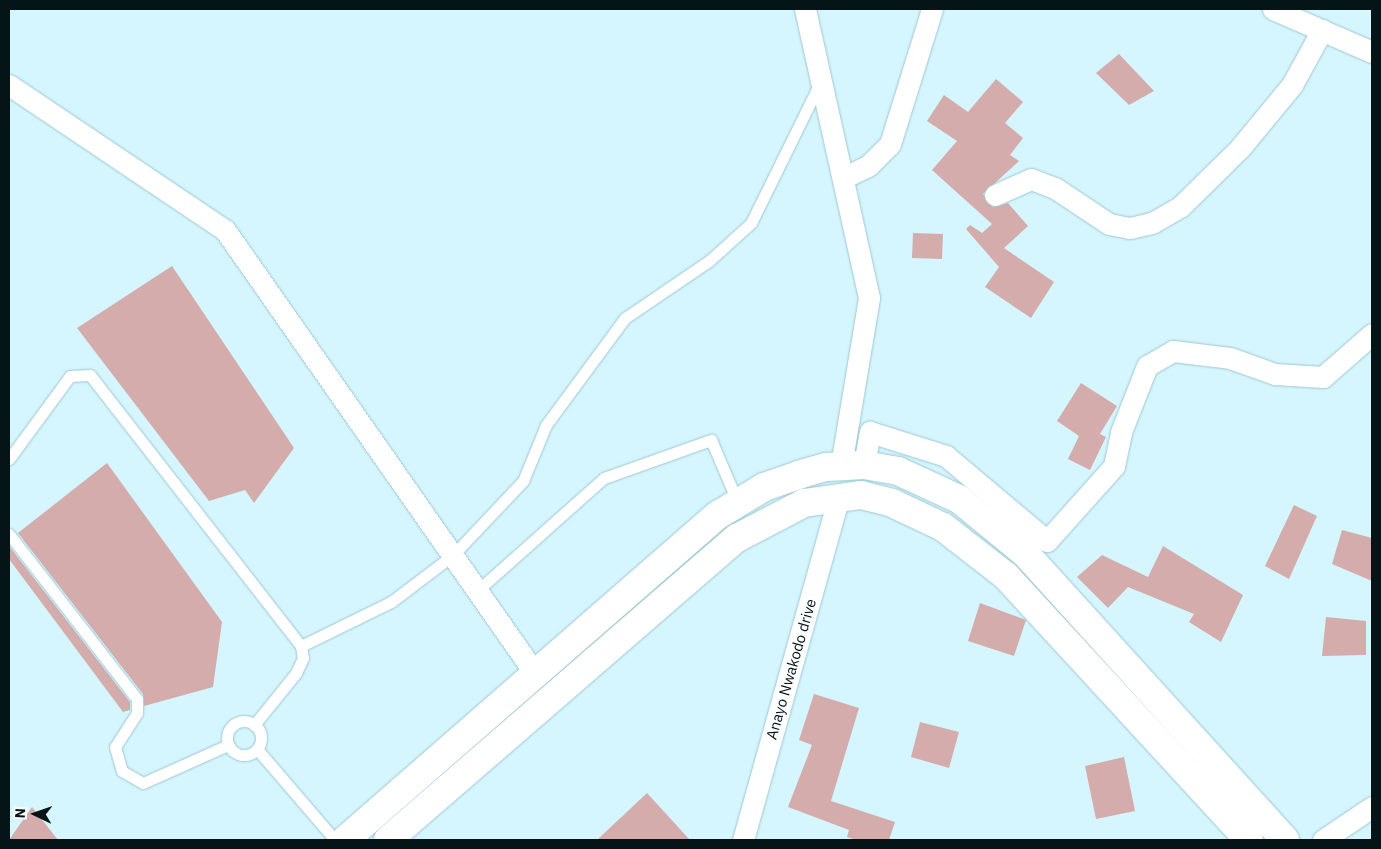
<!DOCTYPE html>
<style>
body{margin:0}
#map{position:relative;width:1381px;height:849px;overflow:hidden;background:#d5f6ff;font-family:"IBM Plex Sans",sans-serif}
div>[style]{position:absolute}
.building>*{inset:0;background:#d3acab}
.roads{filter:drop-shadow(0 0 1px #9ec7d2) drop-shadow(0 0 1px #9ec7d2)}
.lane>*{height:11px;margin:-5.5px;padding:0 5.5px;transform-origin:5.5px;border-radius:5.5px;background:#fff}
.lane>.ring{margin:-5.5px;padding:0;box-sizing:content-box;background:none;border:11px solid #fff;border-radius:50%}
.street>*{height:21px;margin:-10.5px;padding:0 10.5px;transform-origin:10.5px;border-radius:10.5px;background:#fff}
.secondary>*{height:28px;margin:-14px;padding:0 14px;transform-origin:14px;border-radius:14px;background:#fff}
span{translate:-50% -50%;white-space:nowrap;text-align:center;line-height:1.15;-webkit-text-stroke:4px #fdfdfd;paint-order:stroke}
.street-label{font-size:15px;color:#051417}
.frame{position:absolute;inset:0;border:10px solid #051417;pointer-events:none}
.north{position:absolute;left:10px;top:789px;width:50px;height:50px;-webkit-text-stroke:4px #fdfdfd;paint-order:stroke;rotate:273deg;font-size:14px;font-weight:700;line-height:20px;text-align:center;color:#051417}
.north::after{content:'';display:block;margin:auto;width:18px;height:22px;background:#051417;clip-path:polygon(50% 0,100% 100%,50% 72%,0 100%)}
</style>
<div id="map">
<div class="building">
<i style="clip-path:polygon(1119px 54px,1154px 91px,1129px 105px,1096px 73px)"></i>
<i style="clip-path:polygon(996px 79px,1023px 102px,1005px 123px,1023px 138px,1010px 155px,1019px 161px,983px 194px,993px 207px,1008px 203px,1028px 226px,1004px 248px,1054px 282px,1031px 318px,985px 287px,999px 267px,966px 229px,970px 225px,982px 233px,992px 224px,932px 170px,957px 141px,927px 121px,944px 95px,968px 112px)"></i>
<i style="clip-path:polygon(913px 233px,943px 234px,942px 259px,912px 258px)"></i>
<i style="clip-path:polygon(172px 266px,294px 448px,254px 503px,245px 490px,209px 501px,77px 328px)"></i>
<i style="clip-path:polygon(1081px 383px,1117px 406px,1100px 434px,1106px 437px,1090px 470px,1068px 459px,1079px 436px,1057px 421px)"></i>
<i style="clip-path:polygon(107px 463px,222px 622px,213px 687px,144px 706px,143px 694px,18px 533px)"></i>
<i style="clip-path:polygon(1294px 505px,1317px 516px,1289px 579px,1265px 566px)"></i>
<i style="clip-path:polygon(1342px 530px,1372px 538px,1372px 581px,1332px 564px)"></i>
<i style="clip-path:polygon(9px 546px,130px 702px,130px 710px,123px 712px,9px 559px)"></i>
<i style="clip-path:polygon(1163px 546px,1243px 595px,1221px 642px,1189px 622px,1194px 614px,1128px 587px,1108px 608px,1077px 577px,1102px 555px,1148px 577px)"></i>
<i style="clip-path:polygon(980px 603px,1026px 620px,1014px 656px,968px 641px)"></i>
<i style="clip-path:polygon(1326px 617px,1366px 621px,1366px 655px,1322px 656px)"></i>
<i style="clip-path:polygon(814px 694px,859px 708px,831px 801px,895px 822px,889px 840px,857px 840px,847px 837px,849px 830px,788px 807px,812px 745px,799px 740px)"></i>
<i style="clip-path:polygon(920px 722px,959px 732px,949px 768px,911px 757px)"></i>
<i style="clip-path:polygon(1124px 757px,1135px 811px,1096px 819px,1085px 766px)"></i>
<i style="clip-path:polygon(647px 793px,690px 840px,597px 840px)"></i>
<i style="clip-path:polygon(32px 807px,58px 840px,9px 840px)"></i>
</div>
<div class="roads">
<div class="lane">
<i style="left:9px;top:459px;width:103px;rotate:-53.7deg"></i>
<i style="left:70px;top:376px;width:20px;rotate:-3deg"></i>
<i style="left:90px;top:375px;width:343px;rotate:52.1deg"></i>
<i style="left:301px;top:646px;width:12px;rotate:81deg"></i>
<i style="left:303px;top:658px;width:17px;rotate:115deg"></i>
<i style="left:296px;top:673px;width:67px;rotate:128.9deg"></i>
<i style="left:9px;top:534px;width:209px;rotate:52.2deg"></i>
<i style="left:137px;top:699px;width:14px;rotate:90deg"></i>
<i style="left:137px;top:713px;width:40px;rotate:122.9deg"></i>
<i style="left:115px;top:747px;width:25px;rotate:74deg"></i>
<i style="left:122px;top:771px;width:24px;rotate:30deg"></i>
<i style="left:143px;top:783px;width:93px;rotate:-24.1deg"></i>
<i style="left:477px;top:591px;width:170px;rotate:-41.7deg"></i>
<i style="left:604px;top:478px;width:114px;rotate:-19.6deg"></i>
<i style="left:711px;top:440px;width:69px;rotate:66.8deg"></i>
<i style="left:301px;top:646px;width:100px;rotate:-26.1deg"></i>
<i style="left:391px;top:602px;width:78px;rotate:-37.2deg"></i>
<i style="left:453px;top:555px;width:102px;rotate:-46.6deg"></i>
<i style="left:523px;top:481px;width:61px;rotate:-67.7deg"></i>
<i style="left:546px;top:425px;width:133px;rotate:-53.6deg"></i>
<i style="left:625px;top:318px;width:102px;rotate:-34.2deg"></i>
<i style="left:709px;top:261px;width:57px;rotate:-42.1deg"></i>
<i style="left:751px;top:223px;width:154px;rotate:-63.8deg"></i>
<i class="ring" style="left:227px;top:721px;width:23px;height:23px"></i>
<i style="left:257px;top:749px;width:120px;rotate:49.4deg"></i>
</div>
<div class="street">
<i style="left:805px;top:9px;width:296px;rotate:77.5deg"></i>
<i style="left:869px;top:298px;width:170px;rotate:99.5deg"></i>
<i style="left:1273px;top:9px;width:108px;rotate:23.5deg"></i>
<i style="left:9px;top:85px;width:260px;rotate:33.9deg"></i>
<i style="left:225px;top:230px;width:539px;rotate:55.04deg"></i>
<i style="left:843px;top:178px;width:28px;rotate:-26deg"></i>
<i style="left:868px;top:166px;width:31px;rotate:-45deg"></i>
<i style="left:890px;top:144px;width:141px;rotate:-72.7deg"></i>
<i style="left:995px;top:195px;width:39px;rotate:-24deg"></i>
<i style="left:1031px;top:179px;width:26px;rotate:21deg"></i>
<i style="left:1055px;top:188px;width:65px;rotate:33.7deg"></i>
<i style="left:1109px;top:224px;width:21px;rotate:11deg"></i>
<i style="left:1130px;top:228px;width:23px;rotate:-13deg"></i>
<i style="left:1152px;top:223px;width:32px;rotate:-30deg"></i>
<i style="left:1180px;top:207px;width:84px;rotate:-44.5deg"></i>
<i style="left:1240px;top:148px;width:82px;rotate:-50.5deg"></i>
<i style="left:1292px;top:85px;width:63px;rotate:-61.4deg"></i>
<i style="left:864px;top:465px;width:34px;rotate:-80deg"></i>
<i style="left:870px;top:432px;width:80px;rotate:17.5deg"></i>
<i style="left:946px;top:456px;width:132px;rotate:40.1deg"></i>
<i style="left:1047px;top:541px;width:101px;rotate:-48.2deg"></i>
<i style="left:1114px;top:466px;width:35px;rotate:-78deg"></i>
<i style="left:1121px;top:432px;width:71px;rotate:-68.5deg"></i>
<i style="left:1147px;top:366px;width:30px;rotate:-30deg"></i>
<i style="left:1173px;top:351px;width:57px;rotate:7deg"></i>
<i style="left:1230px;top:358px;width:48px;rotate:19.6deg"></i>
<i style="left:1275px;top:374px;width:48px;rotate:3.6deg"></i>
<i style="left:1323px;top:377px;width:65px;rotate:-41.3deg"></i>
<i style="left:743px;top:840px;width:356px;rotate:-74.4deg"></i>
<i style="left:1323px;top:840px;width:59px;rotate:-34deg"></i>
</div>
<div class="secondary">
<i style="left:345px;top:840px;width:495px;rotate:-41.1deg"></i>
<i style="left:718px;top:515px;width:54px;rotate:-31.3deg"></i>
<i style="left:764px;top:487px;width:39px;rotate:-19deg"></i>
<i style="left:801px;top:474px;width:26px;rotate:-16deg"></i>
<i style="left:826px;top:467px;width:38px;rotate:-3deg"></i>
<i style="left:864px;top:465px;width:35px;rotate:10deg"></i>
<i style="left:898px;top:471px;width:67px;rotate:24.7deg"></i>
<i style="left:959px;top:499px;width:85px;rotate:39.3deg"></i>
<i style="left:1025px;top:553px;width:387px;rotate:47.8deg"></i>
<i style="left:388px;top:840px;width:462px;rotate:-40.9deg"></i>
<i style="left:737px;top:538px;width:76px;rotate:-27.6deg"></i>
<i style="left:804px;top:503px;width:58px;rotate:-8deg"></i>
<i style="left:861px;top:495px;width:32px;rotate:14deg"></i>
<i style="left:892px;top:503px;width:56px;rotate:25.2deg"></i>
<i style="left:943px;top:527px;width:80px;rotate:37.9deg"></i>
<i style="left:1006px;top:576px;width:359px;rotate:47.4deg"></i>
</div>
</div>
<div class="street-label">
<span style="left:791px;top:669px;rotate:-74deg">Anayo Nwakodo drive</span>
</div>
<div class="frame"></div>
<div class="north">N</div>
</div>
